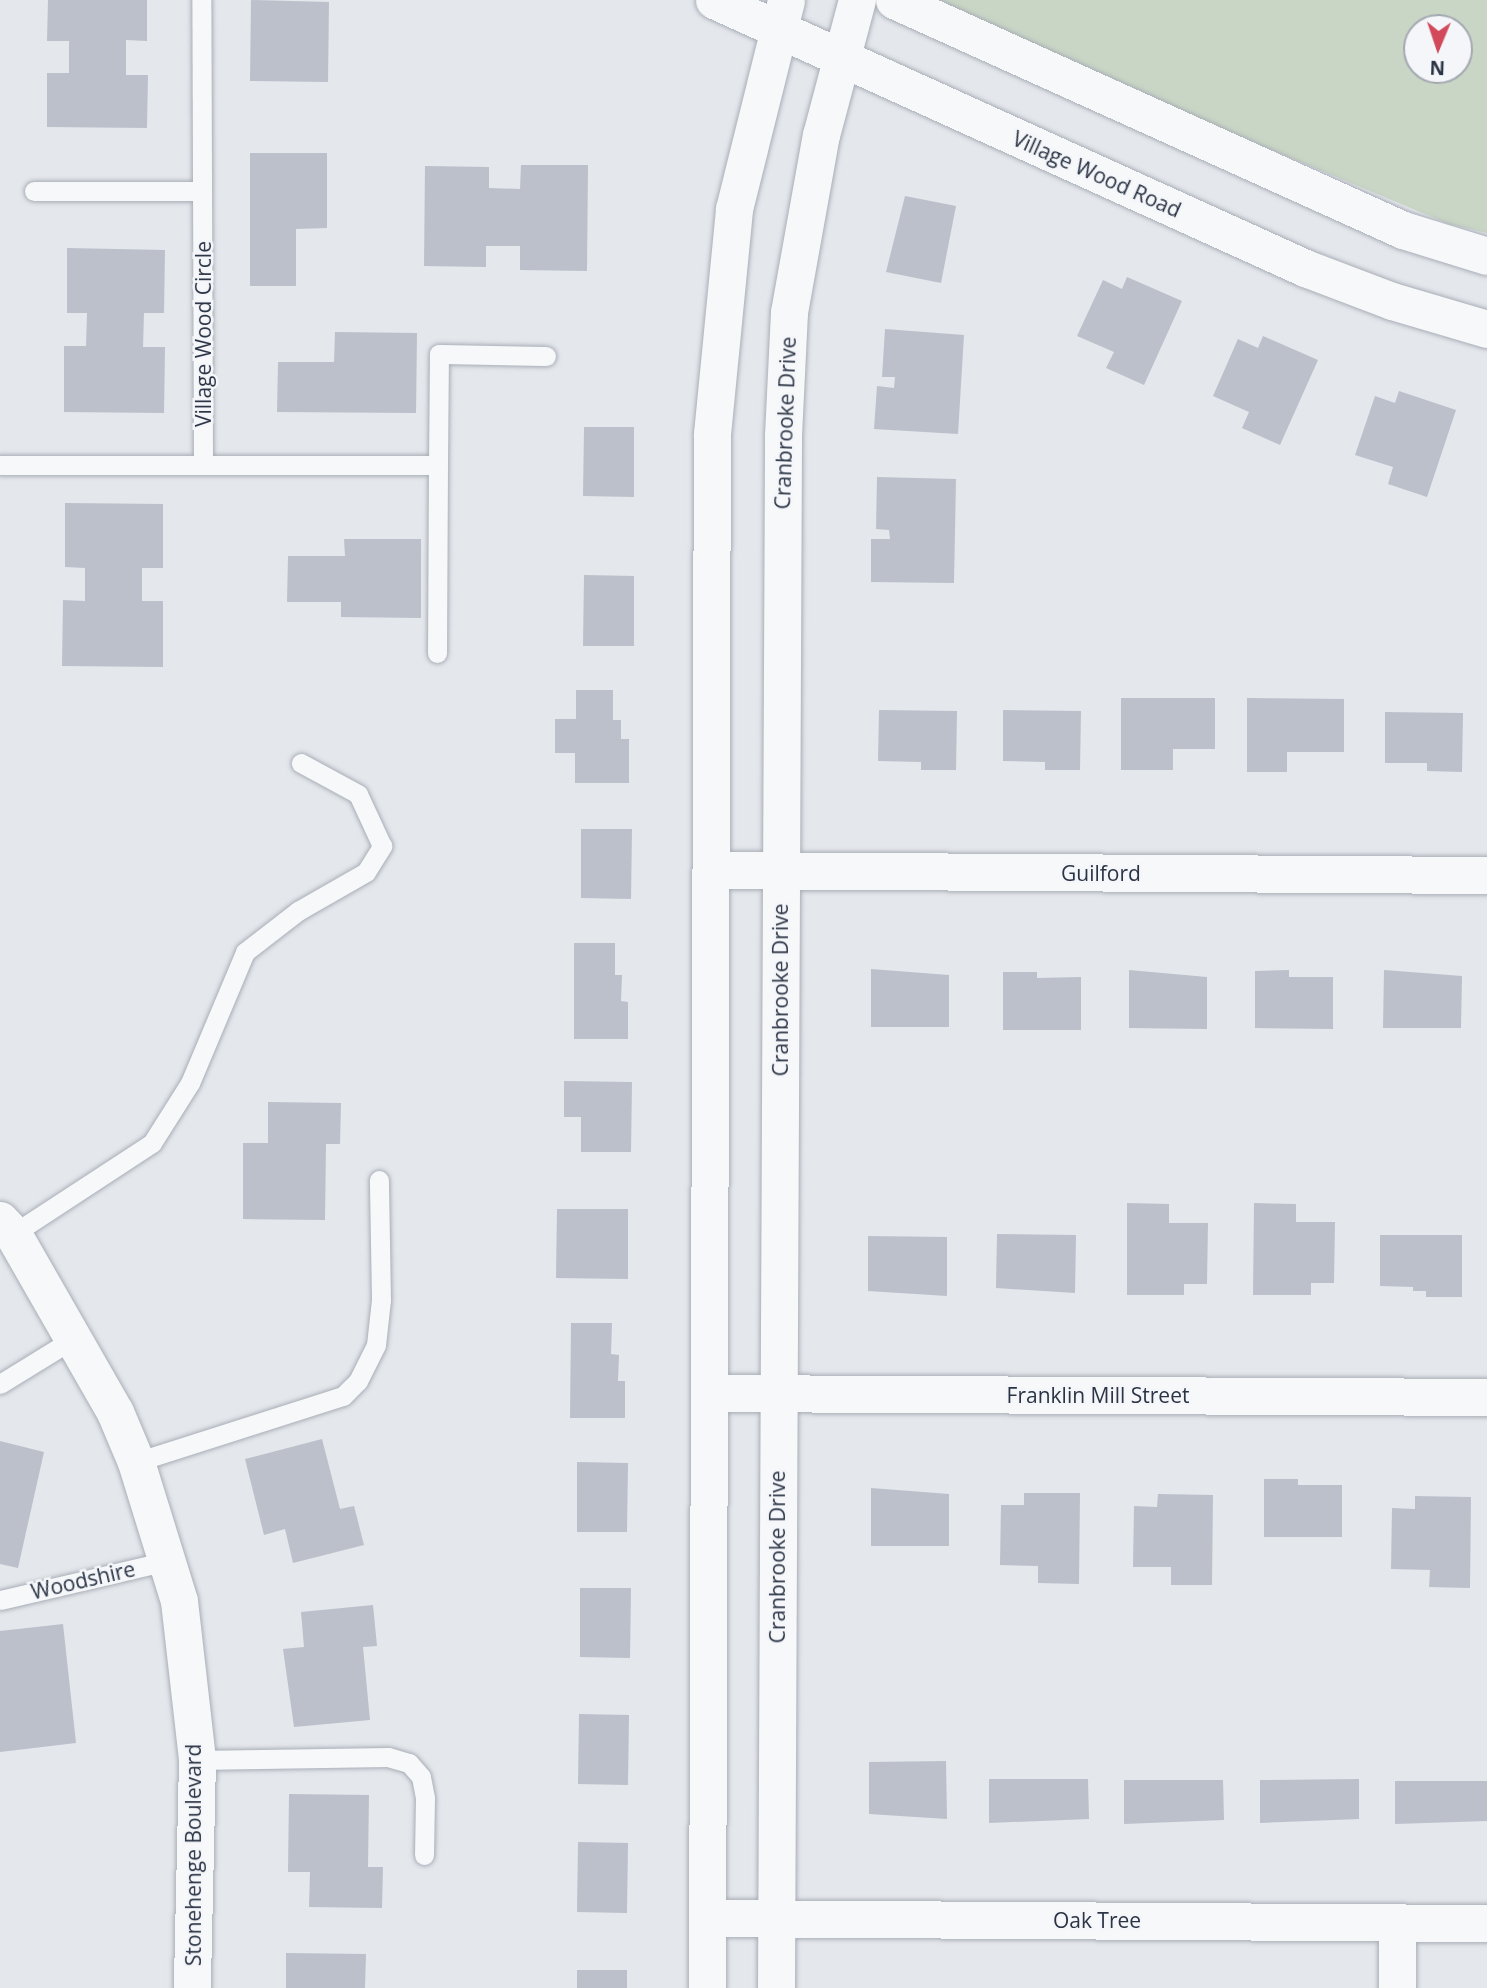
<!DOCTYPE html>
<style>
body{margin:0}
#map{position:relative;width:1487px;height:1988px;overflow:hidden;background:#e4e7ec;font-family:"Open Sans",sans-serif}
div>[style]{position:absolute}
.green>*{inset:0;background:#c9d6c5}
.building>*{inset:0;background:#bbc0ca}
.roads{filter:drop-shadow(0 0 2px #a9aeb7) drop-shadow(0 0 2px #a9aeb7)}
.service>*{height:19px;margin:-9.5px;padding:0 9.5px;transform-origin:9.5px;border-radius:9.5px;background:#f7f8fa}
.minor>*{height:37px;margin:-18.5px;padding:0 18.5px;transform-origin:18.5px;border-radius:18.5px;background:#f7f8fa}
span{translate:-50% -50%;white-space:nowrap;text-align:center;line-height:1.15;-webkit-text-stroke:5px #f4f6f9;paint-order:stroke}
.street-label{font-size:21px;color:#2b3445}
.north{position:absolute;left:1403px;top:14px;width:70px;height:70px;box-sizing:border-box;background:#f4f6f9;border:2px solid #a4a8b1;border-radius:50%;rotate:182deg;font-size:19px;font-weight:700;line-height:28px;text-align:center;color:#2b3445}
.north::after{content:'';display:block;margin:auto;width:24px;height:32px;background:#d1495b;clip-path:polygon(50% 0,100% 100%,50% 72%,0 100%)}
</style>
<div id="map">
<div class="green">
<i style="clip-path:polygon(evenodd,935px 0,1487px 0,1487px 233px,1449px 224px,1238px 136px,935px 0,1417px 28px,1459px 28px,1459px 70px,1417px 70px,1417px 28px)"></i>
</div>
<div class="building">
<i style="clip-path:polygon(48px 0,147px 0,147px 41px,126px 40px,126px 75px,148px 75px,147px 128px,47px 127px,47px 73px,69px 73px,69px 41px,47px 41px)"></i>
<i style="clip-path:polygon(251px 0,329px 2px,328px 82px,250px 81px)"></i>
<i style="clip-path:polygon(250px 153px,327px 153px,327px 228px,296px 229px,296px 286px,250px 286px)"></i>
<i style="clip-path:polygon(521px 165px,588px 165px,587px 271px,520px 270px,520px 246px,486px 246px,486px 267px,424px 266px,425px 166px,489px 167px,489px 188px,520px 189px)"></i>
<i style="clip-path:polygon(905px 196px,956px 206px,941px 283px,886px 272px)"></i>
<i style="clip-path:polygon(67px 248px,165px 250px,164px 313px,144px 313px,143px 347px,165px 347px,164px 413px,64px 412px,64px 346px,86px 346px,87px 313px,67px 313px)"></i>
<i style="clip-path:polygon(1127px 277px,1182px 301px,1144px 385px,1106px 368px,1114px 352px,1077px 336px,1103px 280px,1122px 289px)"></i>
<i style="clip-path:polygon(885px 329px,964px 335px,958px 434px,874px 429px,877px 386px,894px 388px,895px 377px,882px 377px)"></i>
<i style="clip-path:polygon(335px 332px,417px 333px,416px 413px,277px 412px,278px 362px,334px 362px)"></i>
<i style="clip-path:polygon(1263px 336px,1318px 360px,1280px 445px,1242px 428px,1249px 412px,1213px 396px,1238px 339px,1258px 348px)"></i>
<i style="clip-path:polygon(1399px 391px,1456px 410px,1427px 497px,1388px 484px,1393px 467px,1355px 455px,1375px 396px,1395px 403px)"></i>
<i style="clip-path:polygon(584px 427px,634px 427px,634px 497px,583px 496px)"></i>
<i style="clip-path:polygon(877px 477px,956px 479px,954px 583px,871px 582px,871px 539px,890px 539px,889px 530px,876px 529px)"></i>
<i style="clip-path:polygon(65px 503px,163px 504px,163px 568px,142px 568px,142px 601px,163px 601px,163px 667px,62px 666px,63px 600px,85px 601px,85px 568px,65px 567px)"></i>
<i style="clip-path:polygon(344px 539px,421px 539px,421px 618px,341px 617px,341px 602px,287px 602px,288px 556px,345px 556px)"></i>
<i style="clip-path:polygon(584px 575px,634px 576px,634px 646px,583px 646px)"></i>
<i style="clip-path:polygon(576px 690px,613px 690px,613px 720px,621px 720px,621px 739px,629px 739px,629px 783px,575px 783px,575px 753px,555px 753px,555px 719px,576px 719px)"></i>
<i style="clip-path:polygon(1121px 698px,1215px 698px,1215px 749px,1173px 749px,1173px 770px,1121px 770px)"></i>
<i style="clip-path:polygon(1247px 698px,1344px 699px,1344px 752px,1287px 752px,1287px 772px,1247px 772px)"></i>
<i style="clip-path:polygon(879px 710px,957px 711px,956px 770px,921px 770px,921px 762px,878px 761px)"></i>
<i style="clip-path:polygon(1003px 710px,1081px 711px,1080px 770px,1045px 770px,1045px 762px,1003px 761px)"></i>
<i style="clip-path:polygon(1385px 712px,1463px 713px,1462px 772px,1427px 771px,1427px 763px,1385px 763px)"></i>
<i style="clip-path:polygon(581px 829px,632px 829px,631px 899px,581px 898px)"></i>
<i style="clip-path:polygon(574px 943px,615px 943px,615px 975px,622px 975px,621px 1001px,628px 1002px,628px 1039px,574px 1039px)"></i>
<i style="clip-path:polygon(871px 969px,949px 975px,949px 1027px,871px 1027px)"></i>
<i style="clip-path:polygon(1129px 970px,1207px 977px,1207px 1029px,1129px 1028px)"></i>
<i style="clip-path:polygon(1289px 970px,1289px 977px,1333px 977px,1333px 1029px,1255px 1028px,1255px 971px)"></i>
<i style="clip-path:polygon(1384px 970px,1462px 976px,1461px 1028px,1383px 1028px)"></i>
<i style="clip-path:polygon(1003px 972px,1037px 972px,1037px 978px,1081px 977px,1081px 1030px,1003px 1030px)"></i>
<i style="clip-path:polygon(564px 1081px,632px 1082px,631px 1152px,581px 1152px,581px 1117px,564px 1117px)"></i>
<i style="clip-path:polygon(268px 1102px,341px 1103px,340px 1144px,326px 1144px,325px 1220px,243px 1219px,243px 1143px,268px 1143px)"></i>
<i style="clip-path:polygon(1127px 1203px,1169px 1204px,1169px 1223px,1208px 1223px,1207px 1284px,1184px 1284px,1184px 1295px,1127px 1295px)"></i>
<i style="clip-path:polygon(1254px 1203px,1296px 1204px,1296px 1222px,1335px 1222px,1334px 1283px,1311px 1283px,1311px 1295px,1253px 1295px)"></i>
<i style="clip-path:polygon(557px 1209px,628px 1209px,628px 1279px,556px 1278px)"></i>
<i style="clip-path:polygon(997px 1234px,1076px 1235px,1075px 1293px,996px 1288px)"></i>
<i style="clip-path:polygon(1380px 1235px,1462px 1235px,1462px 1297px,1426px 1297px,1426px 1291px,1413px 1291px,1413px 1287px,1380px 1286px)"></i>
<i style="clip-path:polygon(868px 1236px,947px 1237px,947px 1296px,868px 1291px)"></i>
<i style="clip-path:polygon(571px 1323px,612px 1323px,611px 1354px,619px 1355px,618px 1381px,625px 1381px,625px 1418px,570px 1418px)"></i>
<i style="clip-path:polygon(322px 1439px,340px 1509px,354px 1506px,364px 1545px,293px 1563px,285px 1529px,264px 1535px,245px 1459px)"></i>
<i style="clip-path:polygon(0 1441px,44px 1452px,18px 1568px,0 1564px)"></i>
<i style="clip-path:polygon(577px 1462px,628px 1463px,627px 1532px,577px 1532px)"></i>
<i style="clip-path:polygon(1264px 1479px,1298px 1479px,1298px 1485px,1342px 1485px,1342px 1537px,1264px 1537px)"></i>
<i style="clip-path:polygon(871px 1488px,949px 1494px,949px 1546px,871px 1546px)"></i>
<i style="clip-path:polygon(1024px 1493px,1080px 1493px,1079px 1584px,1038px 1583px,1038px 1566px,1000px 1565px,1001px 1505px,1024px 1505px)"></i>
<i style="clip-path:polygon(1158px 1494px,1213px 1495px,1212px 1585px,1171px 1585px,1171px 1567px,1133px 1567px,1134px 1506px,1157px 1507px)"></i>
<i style="clip-path:polygon(1415px 1496px,1471px 1497px,1470px 1588px,1429px 1587px,1430px 1570px,1391px 1569px,1392px 1508px,1415px 1509px)"></i>
<i style="clip-path:polygon(580px 1588px,631px 1588px,630px 1658px,580px 1657px)"></i>
<i style="clip-path:polygon(373px 1605px,377px 1646px,363px 1647px,370px 1720px,294px 1727px,283px 1649px,304px 1647px,301px 1612px)"></i>
<i style="clip-path:polygon(63px 1624px,76px 1743px,0 1752px,0 1631px)"></i>
<i style="clip-path:polygon(579px 1714px,629px 1715px,628px 1785px,578px 1784px)"></i>
<i style="clip-path:polygon(946px 1761px,947px 1819px,869px 1814px,869px 1762px)"></i>
<i style="clip-path:polygon(989px 1779px,1088px 1779px,1089px 1819px,989px 1823px)"></i>
<i style="clip-path:polygon(1359px 1779px,1359px 1819px,1260px 1823px,1260px 1780px)"></i>
<i style="clip-path:polygon(1124px 1780px,1223px 1780px,1224px 1820px,1124px 1824px)"></i>
<i style="clip-path:polygon(1395px 1781px,1487px 1781px,1487px 1821px,1395px 1824px)"></i>
<i style="clip-path:polygon(289px 1794px,369px 1795px,368px 1867px,383px 1867px,382px 1908px,309px 1907px,310px 1872px,288px 1872px)"></i>
<i style="clip-path:polygon(578px 1842px,628px 1843px,627px 1913px,577px 1912px)"></i>
<i style="clip-path:polygon(286px 1953px,366px 1954px,365px 1988px,286px 1988px)"></i>
<i style="clip-path:polygon(577px 1970px,627px 1970px,627px 1988px,577px 1988px)"></i>
</div>
<div class="roads">
<div class="service">
<i style="left:34px;top:191px;width:168px"></i>
<i style="left:0;top:465px;width:203px"></i>
<i style="left:203px;top:465px;width:465px;rotate:-90.2deg"></i>
<i style="left:203px;top:465px;width:235px"></i>
<i style="left:438px;top:465px;width:188px;rotate:90.3deg"></i>
<i style="left:438px;top:465px;width:111px;rotate:-89.5deg"></i>
<i style="left:439px;top:354px;width:107px;rotate:1.1deg"></i>
<i style="left:13px;top:1234px;width:166px;rotate:-33.2deg"></i>
<i style="left:152px;top:1143px;width:71px;rotate:-57.7deg"></i>
<i style="left:190px;top:1083px;width:142px;rotate:-67.2deg"></i>
<i style="left:245px;top:952px;width:67px;rotate:-37.7deg"></i>
<i style="left:298px;top:911px;width:78px;rotate:-29.8deg"></i>
<i style="left:366px;top:872px;width:31px;rotate:-58deg"></i>
<i style="left:382px;top:846px;width:57px;rotate:-114.8deg"></i>
<i style="left:358px;top:794px;width:65px;rotate:-151.5deg"></i>
<i style="left:0;top:1384px;width:86px;rotate:-31.7deg"></i>
<i style="left:136px;top:1462px;width:217px;rotate:-17.7deg"></i>
<i style="left:343px;top:1396px;width:21px;rotate:-45deg"></i>
<i style="left:358px;top:1381px;width:40px;rotate:-63.4deg"></i>
<i style="left:376px;top:1345px;width:45px;rotate:-83.7deg"></i>
<i style="left:381px;top:1300px;width:120px;rotate:-91deg"></i>
<i style="left:0;top:1600px;width:171px;rotate:-13.1deg"></i>
<i style="left:197px;top:1760px;width:191px;rotate:-0.9deg"></i>
<i style="left:388px;top:1757px;width:22px;rotate:16deg"></i>
<i style="left:409px;top:1763px;width:18px;rotate:49deg"></i>
<i style="left:421px;top:1777px;width:21px;rotate:79deg"></i>
<i style="left:425px;top:1798px;width:57px;rotate:91deg"></i>
</div>
<div class="minor">
<i style="left:714px;top:0;width:649px;rotate:24.39deg"></i>
<i style="left:1305px;top:268px;width:93px;rotate:20.8deg"></i>
<i style="left:1392px;top:301px;width:99px;rotate:16.4deg"></i>
<i style="left:894px;top:0;width:559px;rotate:24.32deg"></i>
<i style="left:1403px;top:230px;width:88px;rotate:17.2deg"></i>
<i style="left:714px;top:870px;width:773px;rotate:0.37deg"></i>
<i style="left:0;top:1220px;width:19px;rotate:47deg"></i>
<i style="left:13px;top:1234px;width:205px;rotate:60.2deg"></i>
<i style="left:115px;top:1412px;width:54px;rotate:67.2deg"></i>
<i style="left:136px;top:1462px;width:145px;rotate:72.8deg"></i>
<i style="left:179px;top:1601px;width:160px;rotate:83.5deg"></i>
<i style="left:197px;top:1760px;width:228px;rotate:91.3deg"></i>
<i style="left:710px;top:1393px;width:777px;rotate:0.29deg"></i>
<i style="left:707px;top:1918px;width:780px;rotate:0.37deg"></i>
<i style="left:707px;top:1988px;width:1554px;rotate:-89.82deg"></i>
<i style="left:712px;top:434px;width:226px;rotate:-84.4deg"></i>
<i style="left:734px;top:209px;width:215px;rotate:-76deg"></i>
<i style="left:776px;top:1988px;width:1553px;rotate:-89.74deg"></i>
<i style="left:783px;top:435px;width:123px;rotate:-87.2deg"></i>
<i style="left:789px;top:312px;width:180px;rotate:-79.8deg"></i>
<i style="left:821px;top:135px;width:140px;rotate:-75.1deg"></i>
<i style="left:1397px;top:1988px;width:66px;rotate:-90deg"></i>
</div>
</div>
<div class="street-label">
<span style="left:1097px;top:174px;rotate:24deg">Village Wood Road</span>
<span style="left:203px;top:334px;rotate:-90deg">Village Wood Circle</span>
<span style="left:785px;top:423px;rotate:-88deg">Cranbrooke Drive</span>
<span style="left:1101px;top:873px">Guilford</span>
<span style="left:780px;top:990px;rotate:-90deg">Cranbrooke Drive</span>
<span style="left:1098px;top:1395px">Franklin Mill Street</span>
<span style="left:777px;top:1557px;rotate:-90deg">Cranbrooke Drive</span>
<span style="left:83px;top:1580px;rotate:-13deg">Woodshire</span>
<span style="left:193px;top:1855px;rotate:-90deg">Stonehenge Boulevard</span>
<span style="left:1097px;top:1920px">Oak Tree</span>
</div>
<div class="north">N</div>
</div>
